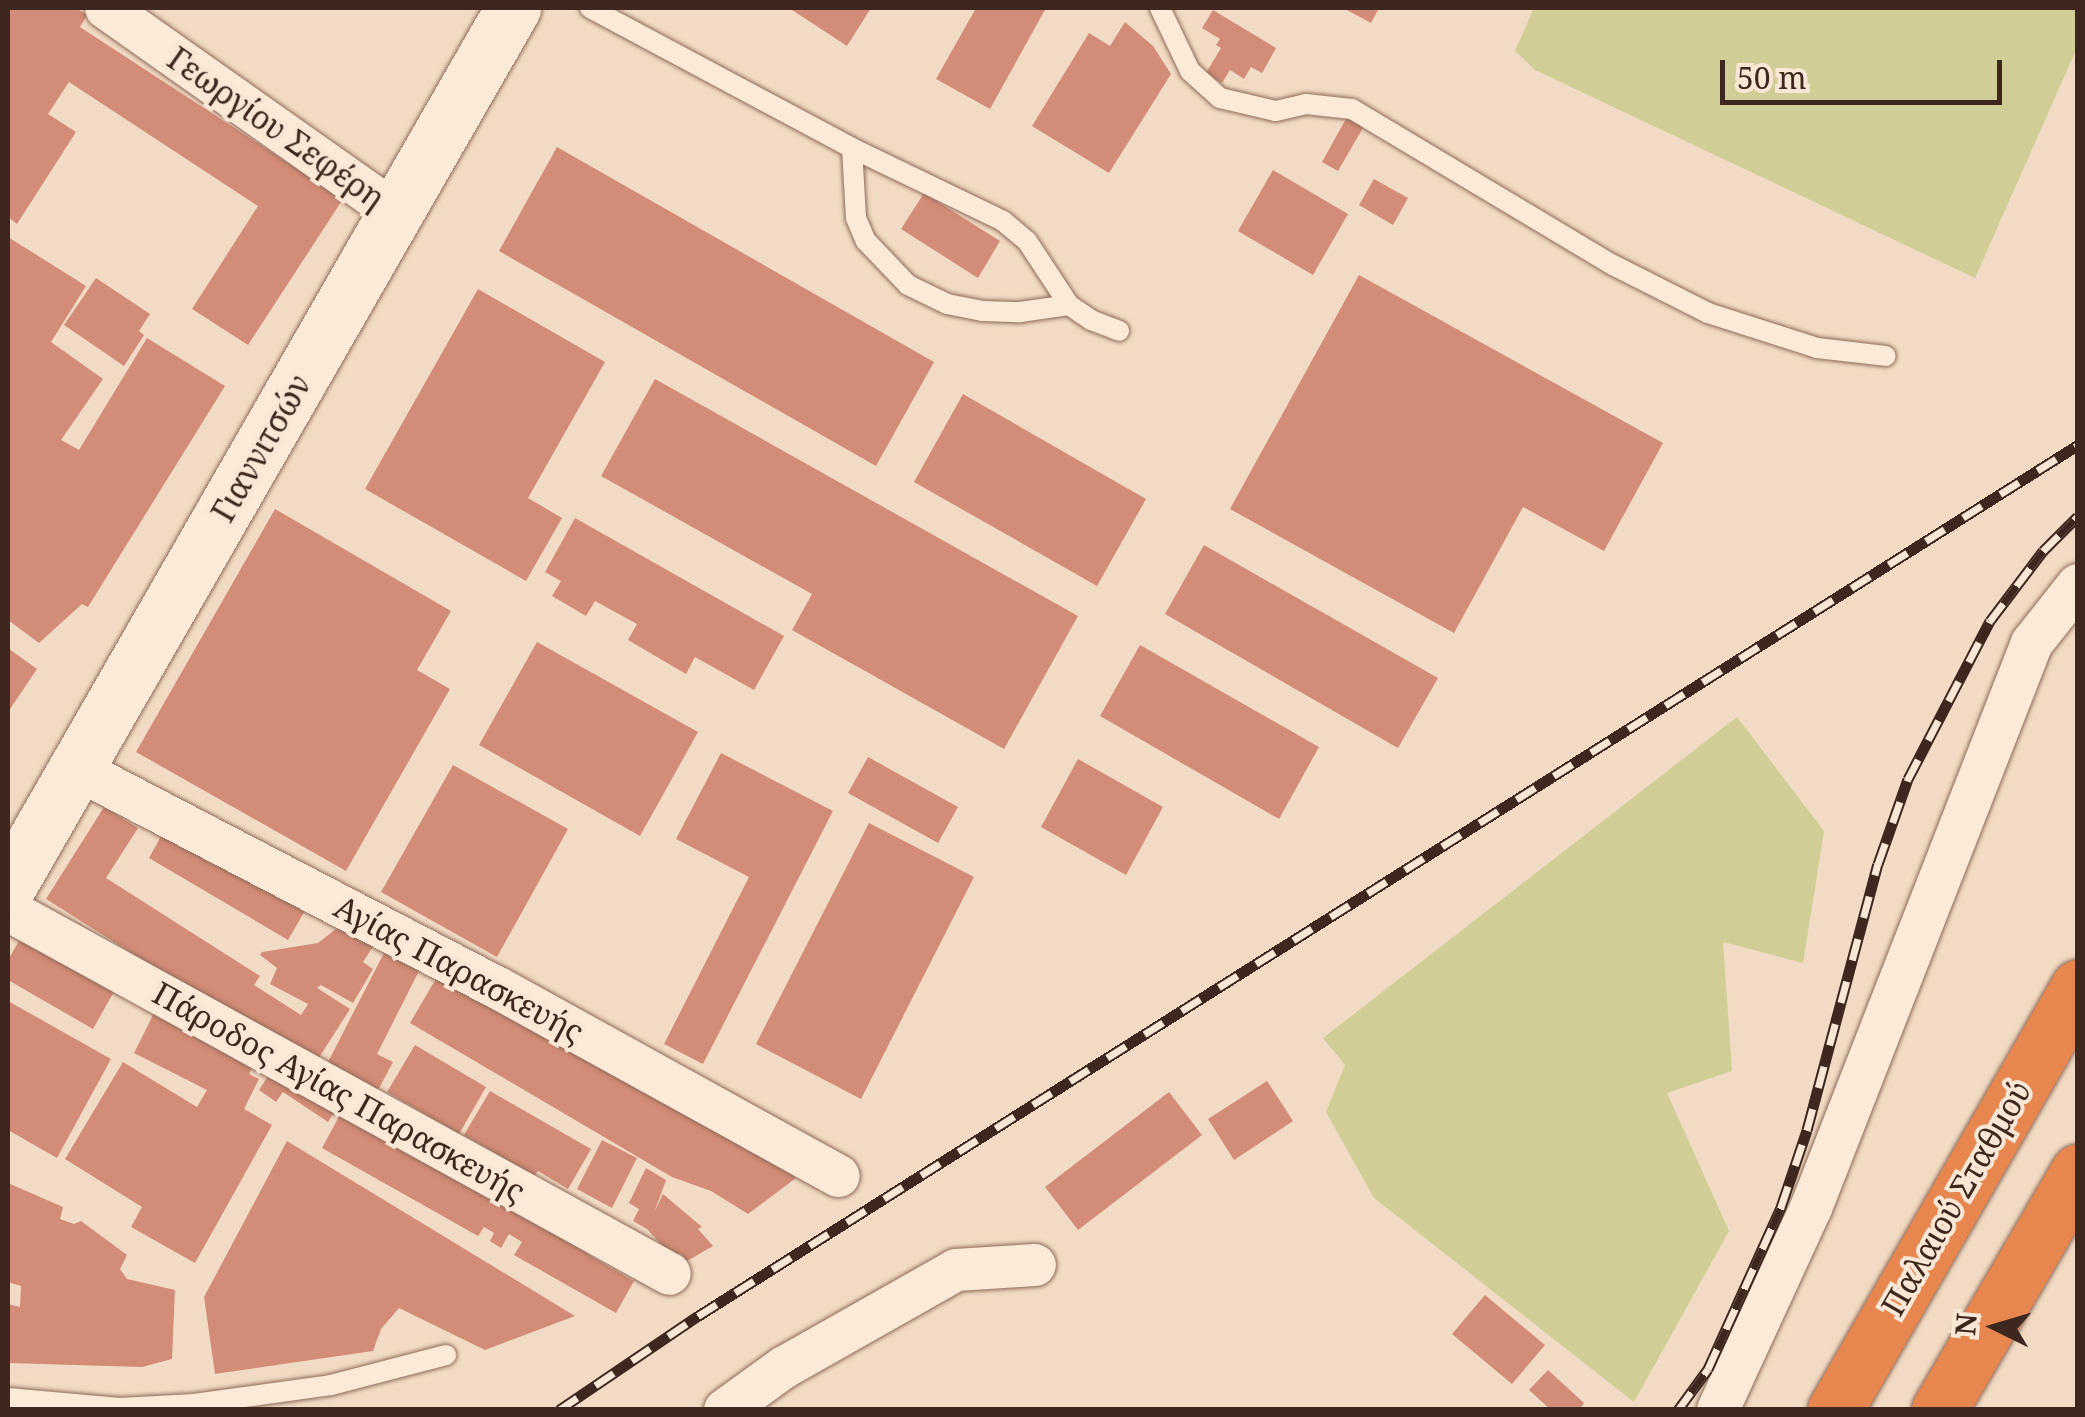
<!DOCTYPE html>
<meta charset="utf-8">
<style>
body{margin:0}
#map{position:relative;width:2085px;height:1417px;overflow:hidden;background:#f2dbc4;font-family:"Noto Serif",serif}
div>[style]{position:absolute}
.green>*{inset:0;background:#d1cd97}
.building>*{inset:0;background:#d38c77}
.roads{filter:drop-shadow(0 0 2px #8e6b59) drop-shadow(0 0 2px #8e6b59)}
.lane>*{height:20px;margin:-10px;padding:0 10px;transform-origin:10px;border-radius:10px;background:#fbead8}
.street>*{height:42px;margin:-21px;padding:0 21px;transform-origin:21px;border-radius:21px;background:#fbead8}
.secondary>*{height:55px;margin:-27.5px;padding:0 27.5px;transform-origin:27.5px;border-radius:27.5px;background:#fbead8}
.highway>*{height:55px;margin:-27.5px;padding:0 27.5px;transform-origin:27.5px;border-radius:27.5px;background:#e7874f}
.rail>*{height:11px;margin-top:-5.5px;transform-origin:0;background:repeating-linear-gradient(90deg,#f8e7d4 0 22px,#3d271e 0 44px);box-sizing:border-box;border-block:2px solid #3d271e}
span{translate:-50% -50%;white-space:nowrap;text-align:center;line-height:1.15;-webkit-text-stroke:8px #f8e7d4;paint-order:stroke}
.street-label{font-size:32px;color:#3d271e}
.frame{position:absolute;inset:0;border:10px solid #3d271e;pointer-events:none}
.north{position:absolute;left:1945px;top:1277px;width:100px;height:100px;-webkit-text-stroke:8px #f8e7d4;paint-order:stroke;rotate:275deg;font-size:28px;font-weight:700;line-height:40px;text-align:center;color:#3d271e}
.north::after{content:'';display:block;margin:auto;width:35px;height:45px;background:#3d271e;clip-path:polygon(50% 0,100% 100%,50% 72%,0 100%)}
.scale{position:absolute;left:1720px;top:60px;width:282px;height:45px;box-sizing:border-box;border:5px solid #3d271e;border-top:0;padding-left:12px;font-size:30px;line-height:35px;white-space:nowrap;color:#3d271e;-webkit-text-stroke:8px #f8e7d4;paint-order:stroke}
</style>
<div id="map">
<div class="green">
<i style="clip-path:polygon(1534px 8px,2077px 8px,2077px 48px,1975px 278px,1535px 70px,1515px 51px)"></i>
<i style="clip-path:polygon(1737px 717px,1824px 831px,1803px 963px,1723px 942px,1732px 1071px,1667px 1093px,1729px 1231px,1634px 1402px,1374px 1198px,1326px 1112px,1345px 1065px,1323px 1038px)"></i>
</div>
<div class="building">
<i style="clip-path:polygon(8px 8px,76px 8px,87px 15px,80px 27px,343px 199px,248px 345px,192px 309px,258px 206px,69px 82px,48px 114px,76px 132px,17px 224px,8px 217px)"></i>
<i style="clip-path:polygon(789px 8px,871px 8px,847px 46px)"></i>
<i style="clip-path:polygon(976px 8px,1046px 8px,990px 109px,936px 79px)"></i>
<i style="clip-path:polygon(1343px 8px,1379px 8px,1371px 23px)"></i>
<i style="clip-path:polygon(1213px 10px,1276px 48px,1262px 73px,1251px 67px,1244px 79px,1230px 70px,1222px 83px,1206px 73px,1221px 48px,1216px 45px,1220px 39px,1202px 28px)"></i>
<i style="clip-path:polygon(1125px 22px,1153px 46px,1171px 74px,1109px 173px,1032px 126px,1089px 33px,1110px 46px)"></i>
<i style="clip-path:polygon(1347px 117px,1364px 126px,1338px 171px,1322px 162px)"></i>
<i style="clip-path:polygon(557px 147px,934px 362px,876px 466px,499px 251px)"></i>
<i style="clip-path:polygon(1273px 170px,1348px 214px,1313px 275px,1238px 231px)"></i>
<i style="clip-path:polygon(1374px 179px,1408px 198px,1393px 225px,1359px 205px)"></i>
<i style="clip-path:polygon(924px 193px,1000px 241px,978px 278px,901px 229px)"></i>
<i style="clip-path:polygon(8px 237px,86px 286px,51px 342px,103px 379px,61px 440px,79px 450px,147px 338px,225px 386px,88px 607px,82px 604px,39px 643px,8px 620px)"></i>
<i style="clip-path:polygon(1359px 275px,1663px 443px,1604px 551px,1523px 507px,1454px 633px,1230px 509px)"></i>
<i style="clip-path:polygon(96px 278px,150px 314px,139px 331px,144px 335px,124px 366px,64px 325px)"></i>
<i style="clip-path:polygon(478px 289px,605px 362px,528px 498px,562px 518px,526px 581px,365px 489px)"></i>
<i style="clip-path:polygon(655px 379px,1078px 616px,1004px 749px,792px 630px,812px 594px,601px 476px)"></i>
<i style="clip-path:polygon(963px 394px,1146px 499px,1097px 586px,914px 482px)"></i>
<i style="clip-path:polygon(275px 509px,451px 611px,417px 670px,450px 689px,346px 871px,136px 752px)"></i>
<i style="clip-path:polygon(575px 518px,784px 636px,754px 690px,695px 657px,686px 674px,628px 640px,637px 624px,595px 601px,586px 616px,552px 596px,561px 581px,545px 572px)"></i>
<i style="clip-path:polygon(1204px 545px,1438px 678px,1398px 748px,1165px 614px)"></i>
<i style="clip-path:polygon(537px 642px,698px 732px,640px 836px,479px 745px)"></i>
<i style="clip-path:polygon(1140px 645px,1319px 747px,1279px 819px,1100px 716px)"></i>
<i style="clip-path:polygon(8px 648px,37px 669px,8px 712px)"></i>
<i style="clip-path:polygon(721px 753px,833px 811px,703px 1064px,664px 1044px,749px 877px,676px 839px)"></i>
<i style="clip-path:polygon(868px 757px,958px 807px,938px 843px,848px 793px)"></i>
<i style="clip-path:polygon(1078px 759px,1163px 807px,1126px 875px,1041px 827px)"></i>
<i style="clip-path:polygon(453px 765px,568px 829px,497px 957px,381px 892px)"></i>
<i style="clip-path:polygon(104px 807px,138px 828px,106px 878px,260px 976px,254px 985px,301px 1015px,308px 1004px,270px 984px,277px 968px,260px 955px,262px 952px,318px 943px,341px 925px,374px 945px,363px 962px,373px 969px,353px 1003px,321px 985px,317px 988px,350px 1009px,313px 1067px,46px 899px)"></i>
<i style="clip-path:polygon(170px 820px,310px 902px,288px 940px,149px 858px)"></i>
<i style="clip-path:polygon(869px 823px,974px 877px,861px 1099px,756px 1044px)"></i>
<i style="clip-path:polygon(28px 925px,121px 979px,93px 1029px,8px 980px,8px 960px)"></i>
<i style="clip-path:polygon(384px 953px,419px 971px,377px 1054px,393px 1062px,377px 1092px,326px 1066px)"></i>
<i style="clip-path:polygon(441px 970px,777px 1163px,796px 1178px,748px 1214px,711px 1191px,672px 1177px,410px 1023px)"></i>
<i style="clip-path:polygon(8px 1001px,111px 1059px,57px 1158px,8px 1130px)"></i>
<i style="clip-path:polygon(160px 1001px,259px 1053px,249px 1074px,259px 1079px,244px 1109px,272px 1125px,195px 1263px,131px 1227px,142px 1207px,65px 1159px,123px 1062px,197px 1107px,207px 1090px,134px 1053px)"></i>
<i style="clip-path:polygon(415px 1045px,486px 1087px,459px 1134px,387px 1092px)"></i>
<i style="clip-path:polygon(277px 1062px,340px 1103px,328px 1122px,283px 1092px,276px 1102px,259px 1090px)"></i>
<i style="clip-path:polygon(1267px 1081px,1293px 1121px,1234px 1160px,1208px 1119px)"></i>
<i style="clip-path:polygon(490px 1091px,591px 1149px,568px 1189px,538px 1171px,534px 1176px,464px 1135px)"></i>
<i style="clip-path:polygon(1169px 1092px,1202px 1135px,1078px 1230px,1045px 1187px)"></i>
<i style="clip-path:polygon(348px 1100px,595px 1240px,587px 1254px,634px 1281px,616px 1313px,514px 1255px,522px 1242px,509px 1234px,501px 1248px,490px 1241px,494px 1233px,484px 1227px,478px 1236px,322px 1148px)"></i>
<i style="clip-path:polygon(602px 1140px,637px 1158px,612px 1208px,577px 1189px)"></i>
<i style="clip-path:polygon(287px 1141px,575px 1316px,485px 1350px,399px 1308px,381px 1329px,373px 1351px,215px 1374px,204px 1297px)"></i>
<i style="clip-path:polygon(646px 1168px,666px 1180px,654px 1213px,663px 1194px,702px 1227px,698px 1229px,713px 1246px,687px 1261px,680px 1253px,674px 1259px,647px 1229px,633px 1221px,639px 1209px,629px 1203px)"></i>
<i style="clip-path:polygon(8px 1183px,63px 1207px,60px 1219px,74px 1224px,81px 1221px,127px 1255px,120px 1269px,127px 1279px,175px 1290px,172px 1359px,142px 1367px,8px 1363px,8px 1304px,20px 1307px,21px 1286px,8px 1282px)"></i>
<i style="clip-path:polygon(1485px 1295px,1545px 1345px,1512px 1384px,1452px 1334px)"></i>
<i style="clip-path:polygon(1548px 1370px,1584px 1403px,1579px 1410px,1551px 1410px,1529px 1390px)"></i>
</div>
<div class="roads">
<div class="lane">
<i style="left:590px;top:8px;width:297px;rotate:28.1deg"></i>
<i style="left:852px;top:148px;width:168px;rotate:25.8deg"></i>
<i style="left:1003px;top:221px;width:31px;rotate:40deg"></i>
<i style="left:1027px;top:241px;width:77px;rotate:56.7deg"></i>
<i style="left:1069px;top:305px;width:27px;rotate:34deg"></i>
<i style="left:1091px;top:320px;width:30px;rotate:21deg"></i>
<i style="left:1160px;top:8px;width:70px;rotate:64.5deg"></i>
<i style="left:1190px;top:71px;width:40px;rotate:42deg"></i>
<i style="left:1220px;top:98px;width:57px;rotate:13.1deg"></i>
<i style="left:1276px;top:111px;width:31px;rotate:-13deg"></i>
<i style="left:1306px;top:104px;width:46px;rotate:6.2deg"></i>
<i style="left:1352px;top:109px;width:304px;rotate:30.9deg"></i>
<i style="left:1613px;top:265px;width:106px;rotate:26.8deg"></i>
<i style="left:1708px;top:313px;width:114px;rotate:17.8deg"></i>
<i style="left:1817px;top:348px;width:69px;rotate:6.6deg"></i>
<i style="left:852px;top:148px;width:70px;rotate:86.7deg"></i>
<i style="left:856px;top:218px;width:25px;rotate:67deg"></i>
<i style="left:866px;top:241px;width:61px;rotate:46.3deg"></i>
<i style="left:908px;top:285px;width:43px;rotate:26deg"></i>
<i style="left:947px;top:304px;width:37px;rotate:11deg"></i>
<i style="left:983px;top:311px;width:37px;rotate:2deg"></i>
<i style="left:1020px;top:312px;width:49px;rotate:-8.1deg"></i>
<i style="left:8px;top:1398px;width:112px;rotate:5.1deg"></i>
<i style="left:120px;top:1408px;width:74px;rotate:-3.1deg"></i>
<i style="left:194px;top:1404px;width:138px;rotate:-7.9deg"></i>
<i style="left:331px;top:1385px;width:119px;rotate:-14.6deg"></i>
</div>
<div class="street">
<i style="left:106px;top:8px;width:356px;rotate:35.2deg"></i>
<i style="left:77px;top:769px;width:475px;rotate:27.5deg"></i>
<i style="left:498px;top:988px;width:389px;rotate:28.9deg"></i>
<i style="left:8px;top:910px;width:755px;rotate:28.8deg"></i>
<i style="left:725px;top:1410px;width:72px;rotate:-35.9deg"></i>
<i style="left:783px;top:1368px;width:199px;rotate:-29.5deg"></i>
<i style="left:956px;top:1270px;width:79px;rotate:-3.6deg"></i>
<i style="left:1718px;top:1410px;width:222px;rotate:-65.3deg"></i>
<i style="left:1811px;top:1208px;width:607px;rotate:-68.64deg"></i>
<i style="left:2032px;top:643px;width:74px;rotate:-51.6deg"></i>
</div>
<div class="secondary">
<i style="left:8px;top:887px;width:1014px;rotate:-60.12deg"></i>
</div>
<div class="highway">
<i style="left:1835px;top:1410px;width:488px;rotate:-60.1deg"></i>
<i style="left:1939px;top:1410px;width:276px;rotate:-59.7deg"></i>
</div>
</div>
<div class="rail">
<i style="left:559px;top:1410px;width:168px;rotate:-34.1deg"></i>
<i style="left:698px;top:1316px;width:1632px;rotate:-32.26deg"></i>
<i style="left:1678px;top:1410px;width:51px;rotate:-53.8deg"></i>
<i style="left:1708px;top:1369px;width:178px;rotate:-65.7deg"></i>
<i style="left:1781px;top:1207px;width:81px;rotate:-71.3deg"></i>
<i style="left:1807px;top:1130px;width:275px;rotate:-75.1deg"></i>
<i style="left:1878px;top:864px;width:90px;rotate:-70.6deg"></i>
<i style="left:1908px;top:779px;width:178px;rotate:-62.6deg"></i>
<i style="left:1990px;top:621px;width:88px;rotate:-52.9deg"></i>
<i style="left:2043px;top:551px;width:49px;rotate:-45deg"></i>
</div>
<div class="street-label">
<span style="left:276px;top:128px;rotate:35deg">Γεωργίου Σεφέρη</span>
<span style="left:261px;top:448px;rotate:-60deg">Γιαννιτσών</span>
<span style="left:459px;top:969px;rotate:28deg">Αγίας Παρασκευής</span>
<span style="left:339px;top:1092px;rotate:29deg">Πάροδος Αγίας Παρασκευής</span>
<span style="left:1956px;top:1198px;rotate:-60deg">Παλαιού Σταθμού</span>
</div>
<div class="frame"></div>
<div class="north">N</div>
<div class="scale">50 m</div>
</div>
